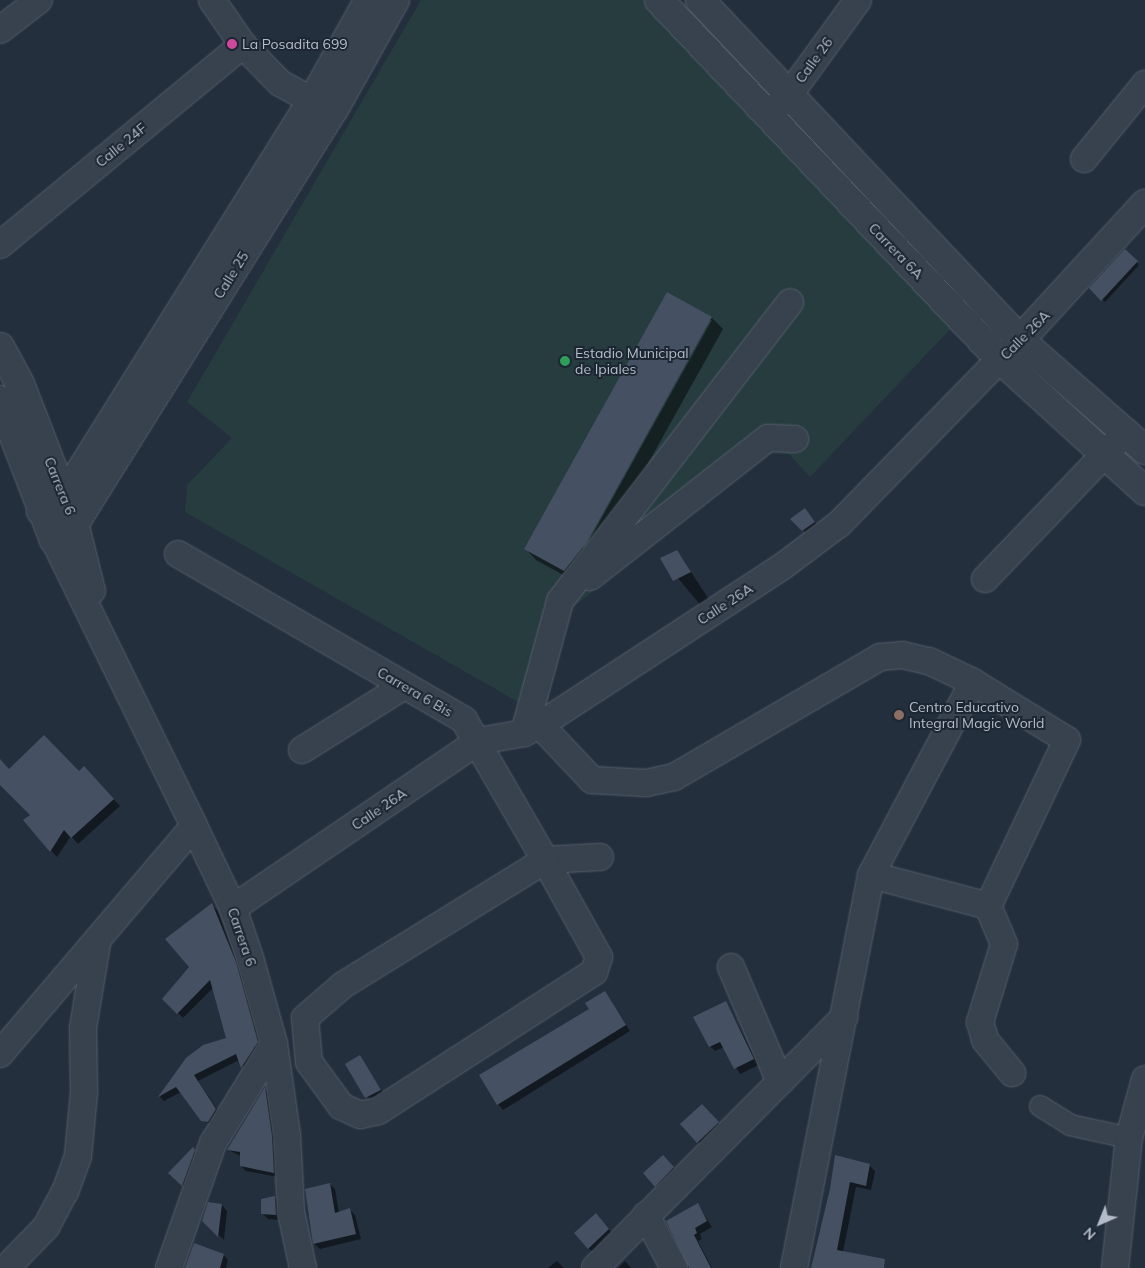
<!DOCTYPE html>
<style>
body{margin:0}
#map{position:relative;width:1145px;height:1268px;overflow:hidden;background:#242f3e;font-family:Mulish,sans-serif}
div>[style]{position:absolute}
.green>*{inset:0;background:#263c3f}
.shadow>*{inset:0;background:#0007}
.building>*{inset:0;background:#455162}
.roads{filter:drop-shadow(0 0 1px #565f6c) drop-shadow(0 0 1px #565f6c)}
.pedestrian>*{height:20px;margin:-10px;padding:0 10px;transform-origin:10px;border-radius:10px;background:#38414e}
.minor>*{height:26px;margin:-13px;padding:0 13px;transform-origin:13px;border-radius:13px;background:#38414e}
.tertiary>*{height:28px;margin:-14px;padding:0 14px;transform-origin:14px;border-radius:14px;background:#38414e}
.dots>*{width:14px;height:14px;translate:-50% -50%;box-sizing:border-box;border:2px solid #1d2633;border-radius:50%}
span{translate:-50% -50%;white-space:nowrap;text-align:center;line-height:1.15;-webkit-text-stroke:4px #1d2633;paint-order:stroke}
.poi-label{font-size:14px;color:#b4bcc9}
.left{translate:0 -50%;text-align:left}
.street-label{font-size:14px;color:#b4bcc9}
.north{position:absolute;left:1075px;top:1198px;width:50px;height:50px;-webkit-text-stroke:4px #1d2633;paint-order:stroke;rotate:224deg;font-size:14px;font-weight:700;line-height:20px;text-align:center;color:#b4bcc9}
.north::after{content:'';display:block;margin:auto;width:18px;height:22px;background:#b4bcc9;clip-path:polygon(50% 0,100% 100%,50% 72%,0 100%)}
</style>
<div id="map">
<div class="green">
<i style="clip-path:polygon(421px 0,643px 0,958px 321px,810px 477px,790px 455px,777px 451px,761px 458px,572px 608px,527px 707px,185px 512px,187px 485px,232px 438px,187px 402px)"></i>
</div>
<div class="shadow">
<i style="clip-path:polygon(1125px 251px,1139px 265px,1105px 302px,1091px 288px)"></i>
<i style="clip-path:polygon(evenodd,668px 293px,712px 318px,723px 329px,598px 553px,576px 582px,536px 560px,525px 548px,668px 293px,709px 320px,712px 320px,585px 548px,582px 547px,709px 320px)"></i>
<i style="clip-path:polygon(804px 510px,823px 531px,811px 538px,792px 519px)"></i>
<i style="clip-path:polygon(680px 555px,710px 601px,702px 607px,662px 559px)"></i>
<i style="clip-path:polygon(9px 770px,90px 774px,120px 806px,78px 844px,71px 836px,57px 857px,24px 820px,32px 815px,0 783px,0 774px)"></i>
<i style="clip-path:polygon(212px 905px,217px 910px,240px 969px,262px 1047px,247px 1072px,239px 1060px,198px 1081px,221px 1115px,214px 1126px,202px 1120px,181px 1092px,164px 1101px,160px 1097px,187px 1059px,227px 1038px,214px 987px,183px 1018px,164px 999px,191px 967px)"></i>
<i style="clip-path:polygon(605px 993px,630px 1031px,503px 1110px,498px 1104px)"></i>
<i style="clip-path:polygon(726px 1002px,759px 1065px,740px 1074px,724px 1047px,715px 1051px,710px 1046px)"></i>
<i style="clip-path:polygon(360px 1057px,385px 1096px,372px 1103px,346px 1065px)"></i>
<i style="clip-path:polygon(265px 1089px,270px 1093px,278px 1177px,246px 1171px,241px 1166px,241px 1156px,228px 1150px)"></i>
<i style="clip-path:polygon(702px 1105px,723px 1128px,703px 1147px,698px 1142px)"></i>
<i style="clip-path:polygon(193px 1149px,196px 1153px,185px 1187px,170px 1173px)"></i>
<i style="clip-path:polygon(663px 1156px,679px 1173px,661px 1191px,656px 1186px)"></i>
<i style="clip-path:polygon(869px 1165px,875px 1171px,871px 1190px,856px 1187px,843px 1252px,868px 1268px,813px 1268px,832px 1190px)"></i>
<i style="clip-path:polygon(330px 1184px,335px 1189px,339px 1213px,350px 1210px,355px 1215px,361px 1239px,320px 1249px,314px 1244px)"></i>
<i style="clip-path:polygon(275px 1197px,280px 1203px,281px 1220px,268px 1219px,263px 1214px)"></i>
<i style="clip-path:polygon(209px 1204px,222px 1205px,227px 1211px,224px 1240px,203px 1220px)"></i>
<i style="clip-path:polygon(698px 1205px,712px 1227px,700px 1234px,702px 1239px,698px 1241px,712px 1268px,688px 1268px)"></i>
<i style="clip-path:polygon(596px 1214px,614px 1235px,594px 1253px,588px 1248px)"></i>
<i style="clip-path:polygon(224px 1255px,228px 1260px,226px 1268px,186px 1268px)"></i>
<i style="clip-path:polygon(557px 1261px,564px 1268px,548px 1268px)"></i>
<i style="clip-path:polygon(625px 1261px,631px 1268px,618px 1268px)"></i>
</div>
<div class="building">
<i style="clip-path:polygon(1125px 249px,1138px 261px,1101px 301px,1089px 288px)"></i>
<i style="clip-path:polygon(667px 292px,712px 317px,587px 542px,564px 571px,524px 549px)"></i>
<i style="clip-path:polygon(805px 508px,815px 522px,802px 531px,790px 519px)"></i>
<i style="clip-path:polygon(677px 550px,691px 572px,673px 581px,660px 558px)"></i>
<i style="clip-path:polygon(44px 735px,79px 771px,84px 766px,114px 799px,71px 838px,64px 830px,50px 852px,23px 820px,30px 815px,0 785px,0 759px,9px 769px)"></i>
<i style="clip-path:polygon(212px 903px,236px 962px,258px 1042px,241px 1068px,236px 1054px,194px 1075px,216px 1109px,208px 1122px,201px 1121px,176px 1087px,158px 1097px,186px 1058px,203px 1045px,226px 1038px,210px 980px,177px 1014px,162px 999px,189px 967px,165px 939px)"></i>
<i style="clip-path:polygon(605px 991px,626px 1025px,497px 1105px,479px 1075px,589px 1009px,585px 1003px)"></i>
<i style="clip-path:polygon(726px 1001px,754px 1059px,734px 1069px,720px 1042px,709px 1047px,693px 1017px)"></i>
<i style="clip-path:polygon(360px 1055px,381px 1090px,365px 1098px,345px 1064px)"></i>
<i style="clip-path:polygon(265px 1087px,272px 1136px,274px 1173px,240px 1166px,240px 1152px,227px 1150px)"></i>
<i style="clip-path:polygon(702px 1104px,719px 1122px,697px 1143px,680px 1124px)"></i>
<i style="clip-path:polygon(193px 1147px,195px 1150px,182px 1186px,168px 1173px)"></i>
<i style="clip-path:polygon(663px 1155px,674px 1167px,655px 1187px,643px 1173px)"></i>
<i style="clip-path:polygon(835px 1155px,870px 1164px,866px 1186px,850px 1182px,837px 1250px,885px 1259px,884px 1268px,811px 1268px,830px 1189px)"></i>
<i style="clip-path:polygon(330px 1183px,335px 1213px,350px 1208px,356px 1234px,313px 1244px,305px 1189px)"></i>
<i style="clip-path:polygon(275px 1196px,276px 1215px,261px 1214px,261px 1199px)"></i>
<i style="clip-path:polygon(208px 1202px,222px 1204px,218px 1237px,202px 1221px)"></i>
<i style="clip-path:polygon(698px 1203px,707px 1221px,695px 1228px,697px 1233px,694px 1235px,711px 1268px,689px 1268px,666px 1221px)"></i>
<i style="clip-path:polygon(596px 1213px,609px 1229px,588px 1249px,574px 1233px)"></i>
<i style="clip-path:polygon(194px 1243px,224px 1254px,220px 1268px,185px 1268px)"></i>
</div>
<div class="roads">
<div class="pedestrian">
<i style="left:1040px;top:1106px;width:36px;rotate:32deg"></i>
<i style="left:1070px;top:1125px;width:60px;rotate:12.4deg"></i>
</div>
<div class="minor">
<i style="left:212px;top:0;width:55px;rotate:55.4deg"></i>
<i style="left:243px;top:45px;width:53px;rotate:45.8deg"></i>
<i style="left:280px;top:83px;width:37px;rotate:29deg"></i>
<i style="left:312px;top:101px;width:23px;rotate:18deg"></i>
<i style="left:0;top:30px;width:49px;rotate:-37.6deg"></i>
<i style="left:773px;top:110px;width:22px;rotate:-43deg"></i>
<i style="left:789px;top:95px;width:117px;rotate:-54deg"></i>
<i style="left:1084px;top:159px;width:97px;rotate:-50.9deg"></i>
<i style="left:0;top:245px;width:315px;rotate:-39.5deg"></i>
<i style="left:75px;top:523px;width:70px;rotate:76deg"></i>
<i style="left:54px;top:540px;width:318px;rotate:63.9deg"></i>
<i style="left:194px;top:826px;width:91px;rotate:64.6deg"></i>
<i style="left:233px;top:908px;width:53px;rotate:71.2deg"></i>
<i style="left:250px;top:958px;width:89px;rotate:74.4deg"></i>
<i style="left:274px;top:1044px;width:92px;rotate:81.9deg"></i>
<i style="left:287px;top:1135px;width:77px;rotate:87deg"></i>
<i style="left:291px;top:1212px;width:57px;rotate:77.9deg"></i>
<i style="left:178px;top:554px;width:331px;rotate:30.1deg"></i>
<i style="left:464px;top:720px;width:162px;rotate:59.9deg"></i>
<i style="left:545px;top:860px;width:55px;rotate:-3.1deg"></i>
<i style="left:590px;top:577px;width:226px;rotate:-38deg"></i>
<i style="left:768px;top:438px;width:27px;rotate:2deg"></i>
<i style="left:985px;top:579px;width:204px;rotate:-46.2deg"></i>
<i style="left:540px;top:725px;width:76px;rotate:46.6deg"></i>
<i style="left:592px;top:780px;width:54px;rotate:3.2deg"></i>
<i style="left:646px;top:783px;width:29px;rotate:-12deg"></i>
<i style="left:674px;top:777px;width:238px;rotate:-30.2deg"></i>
<i style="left:880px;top:657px;width:22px;rotate:-5deg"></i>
<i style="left:902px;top:655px;width:28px;rotate:13deg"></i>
<i style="left:929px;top:661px;width:49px;rotate:25.5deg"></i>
<i style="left:973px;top:682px;width:110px;rotate:31.7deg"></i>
<i style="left:1067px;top:740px;width:184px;rotate:115.4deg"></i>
<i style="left:524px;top:733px;width:137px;rotate:-74.7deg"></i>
<i style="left:560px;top:601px;width:377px;rotate:-52.4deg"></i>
<i style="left:302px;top:750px;width:120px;rotate:-32.1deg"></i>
<i style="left:545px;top:860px;width:111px;rotate:60.9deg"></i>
<i style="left:599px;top:957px;width:16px;rotate:108deg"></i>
<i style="left:594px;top:972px;width:257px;rotate:147.2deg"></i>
<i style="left:378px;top:1111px;width:18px;rotate:167deg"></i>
<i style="left:360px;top:1115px;width:21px;rotate:-155deg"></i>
<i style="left:341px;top:1106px;width:54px;rotate:-126deg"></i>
<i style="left:309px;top:1062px;width:44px;rotate:-95.2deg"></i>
<i style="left:305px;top:1018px;width:50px;rotate:-41deg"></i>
<i style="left:343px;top:985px;width:238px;rotate:-31.7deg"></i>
<i style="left:871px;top:875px;width:121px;rotate:14.8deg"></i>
<i style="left:988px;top:906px;width:41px;rotate:67.2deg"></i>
<i style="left:1004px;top:944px;width:82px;rotate:107.1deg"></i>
<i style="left:980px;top:1022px;width:19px;rotate:74deg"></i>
<i style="left:985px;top:1040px;width:43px;rotate:50.7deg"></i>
<i style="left:233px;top:908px;width:297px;rotate:-34.2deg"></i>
<i style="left:479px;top:741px;width:46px;rotate:-10.1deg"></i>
<i style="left:524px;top:733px;width:18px;rotate:-27deg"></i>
<i style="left:540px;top:725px;width:290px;rotate:-33.2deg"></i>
<i style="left:783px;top:566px;width:70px;rotate:-36.9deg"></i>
<i style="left:839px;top:524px;width:231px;rotate:-45.7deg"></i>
<i style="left:731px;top:967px;width:125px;rotate:66.9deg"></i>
<i style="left:0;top:1054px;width:299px;rotate:-49.6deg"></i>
<i style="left:646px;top:1215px;width:60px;rotate:62.2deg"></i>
<i style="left:10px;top:1264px;width:52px;rotate:-45.8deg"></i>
<i style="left:46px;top:1227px;width:40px;rotate:-62deg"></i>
<i style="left:65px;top:1192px;width:38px;rotate:-70deg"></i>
<i style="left:78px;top:1156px;width:64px;rotate:-84.6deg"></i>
<i style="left:84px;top:1092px;width:64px;rotate:-90.9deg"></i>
<i style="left:83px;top:1028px;width:86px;rotate:-80.6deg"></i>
<i style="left:169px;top:1268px;width:133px;rotate:-70.6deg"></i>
<i style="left:213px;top:1143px;width:116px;rotate:-58.4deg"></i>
<i style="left:595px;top:1268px;width:354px;rotate:-45.2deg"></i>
<i style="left:794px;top:1268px;width:400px;rotate:-78.9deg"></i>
<i style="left:871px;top:875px;width:218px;rotate:-62.1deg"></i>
<i style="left:1115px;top:1268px;width:131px;rotate:-83.9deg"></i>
<i style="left:1129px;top:1138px;width:61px;rotate:-74.8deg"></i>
</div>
<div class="tertiary">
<i style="left:659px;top:0;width:495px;rotate:46.5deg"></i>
<i style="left:1000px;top:359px;width:196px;rotate:42.3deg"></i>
<i style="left:700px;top:0;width:468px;rotate:46.7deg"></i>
<i style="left:1021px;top:341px;width:165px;rotate:41.3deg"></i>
<i style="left:0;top:347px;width:42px;rotate:61.6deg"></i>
<i style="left:20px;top:384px;width:136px;rotate:68.9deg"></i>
<i style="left:1007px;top:354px;width:204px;rotate:-47.4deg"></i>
<i style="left:0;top:400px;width:150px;rotate:68.9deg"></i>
<i style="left:54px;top:540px;width:27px;rotate:-39deg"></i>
<i style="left:75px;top:523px;width:488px;rotate:-58deg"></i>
<i style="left:334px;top:109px;width:125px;rotate:-60.8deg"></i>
<i style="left:41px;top:511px;width:25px;rotate:-29deg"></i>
<i style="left:63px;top:499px;width:469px;rotate:-58deg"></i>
<i style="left:312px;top:101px;width:116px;rotate:-60.6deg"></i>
</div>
</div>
<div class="dots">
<i style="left:232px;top:44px;background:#d1479c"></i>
<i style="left:565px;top:361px;background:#2e9e5b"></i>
<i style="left:899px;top:715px;background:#8d6e63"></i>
</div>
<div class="poi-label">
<span class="left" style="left:242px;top:44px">La Posadita 699</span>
<span class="left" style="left:575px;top:361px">Estadio Municipal<br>de Ipiales</span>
<span class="left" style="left:909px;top:715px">Centro Educativo<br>Integral Magic World</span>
</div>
<div class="street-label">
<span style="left:814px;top:60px;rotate:-54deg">Calle 26</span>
<span style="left:121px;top:145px;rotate:-39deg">Calle 24F</span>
<span style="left:896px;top:251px;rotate:46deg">Carrera 6A</span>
<span style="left:231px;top:275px;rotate:-58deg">Calle 25</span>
<span style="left:1025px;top:335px;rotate:-45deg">Calle 26A</span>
<span style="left:60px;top:486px;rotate:68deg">Carrera 6</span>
<span style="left:725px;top:604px;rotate:-33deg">Calle 26A</span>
<span style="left:415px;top:692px;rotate:30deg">Carrera 6 Bis</span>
<span style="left:379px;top:809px;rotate:-34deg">Calle 26A</span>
<span style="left:242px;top:937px;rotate:71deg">Carrera 6</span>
</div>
<div class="north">N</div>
</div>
